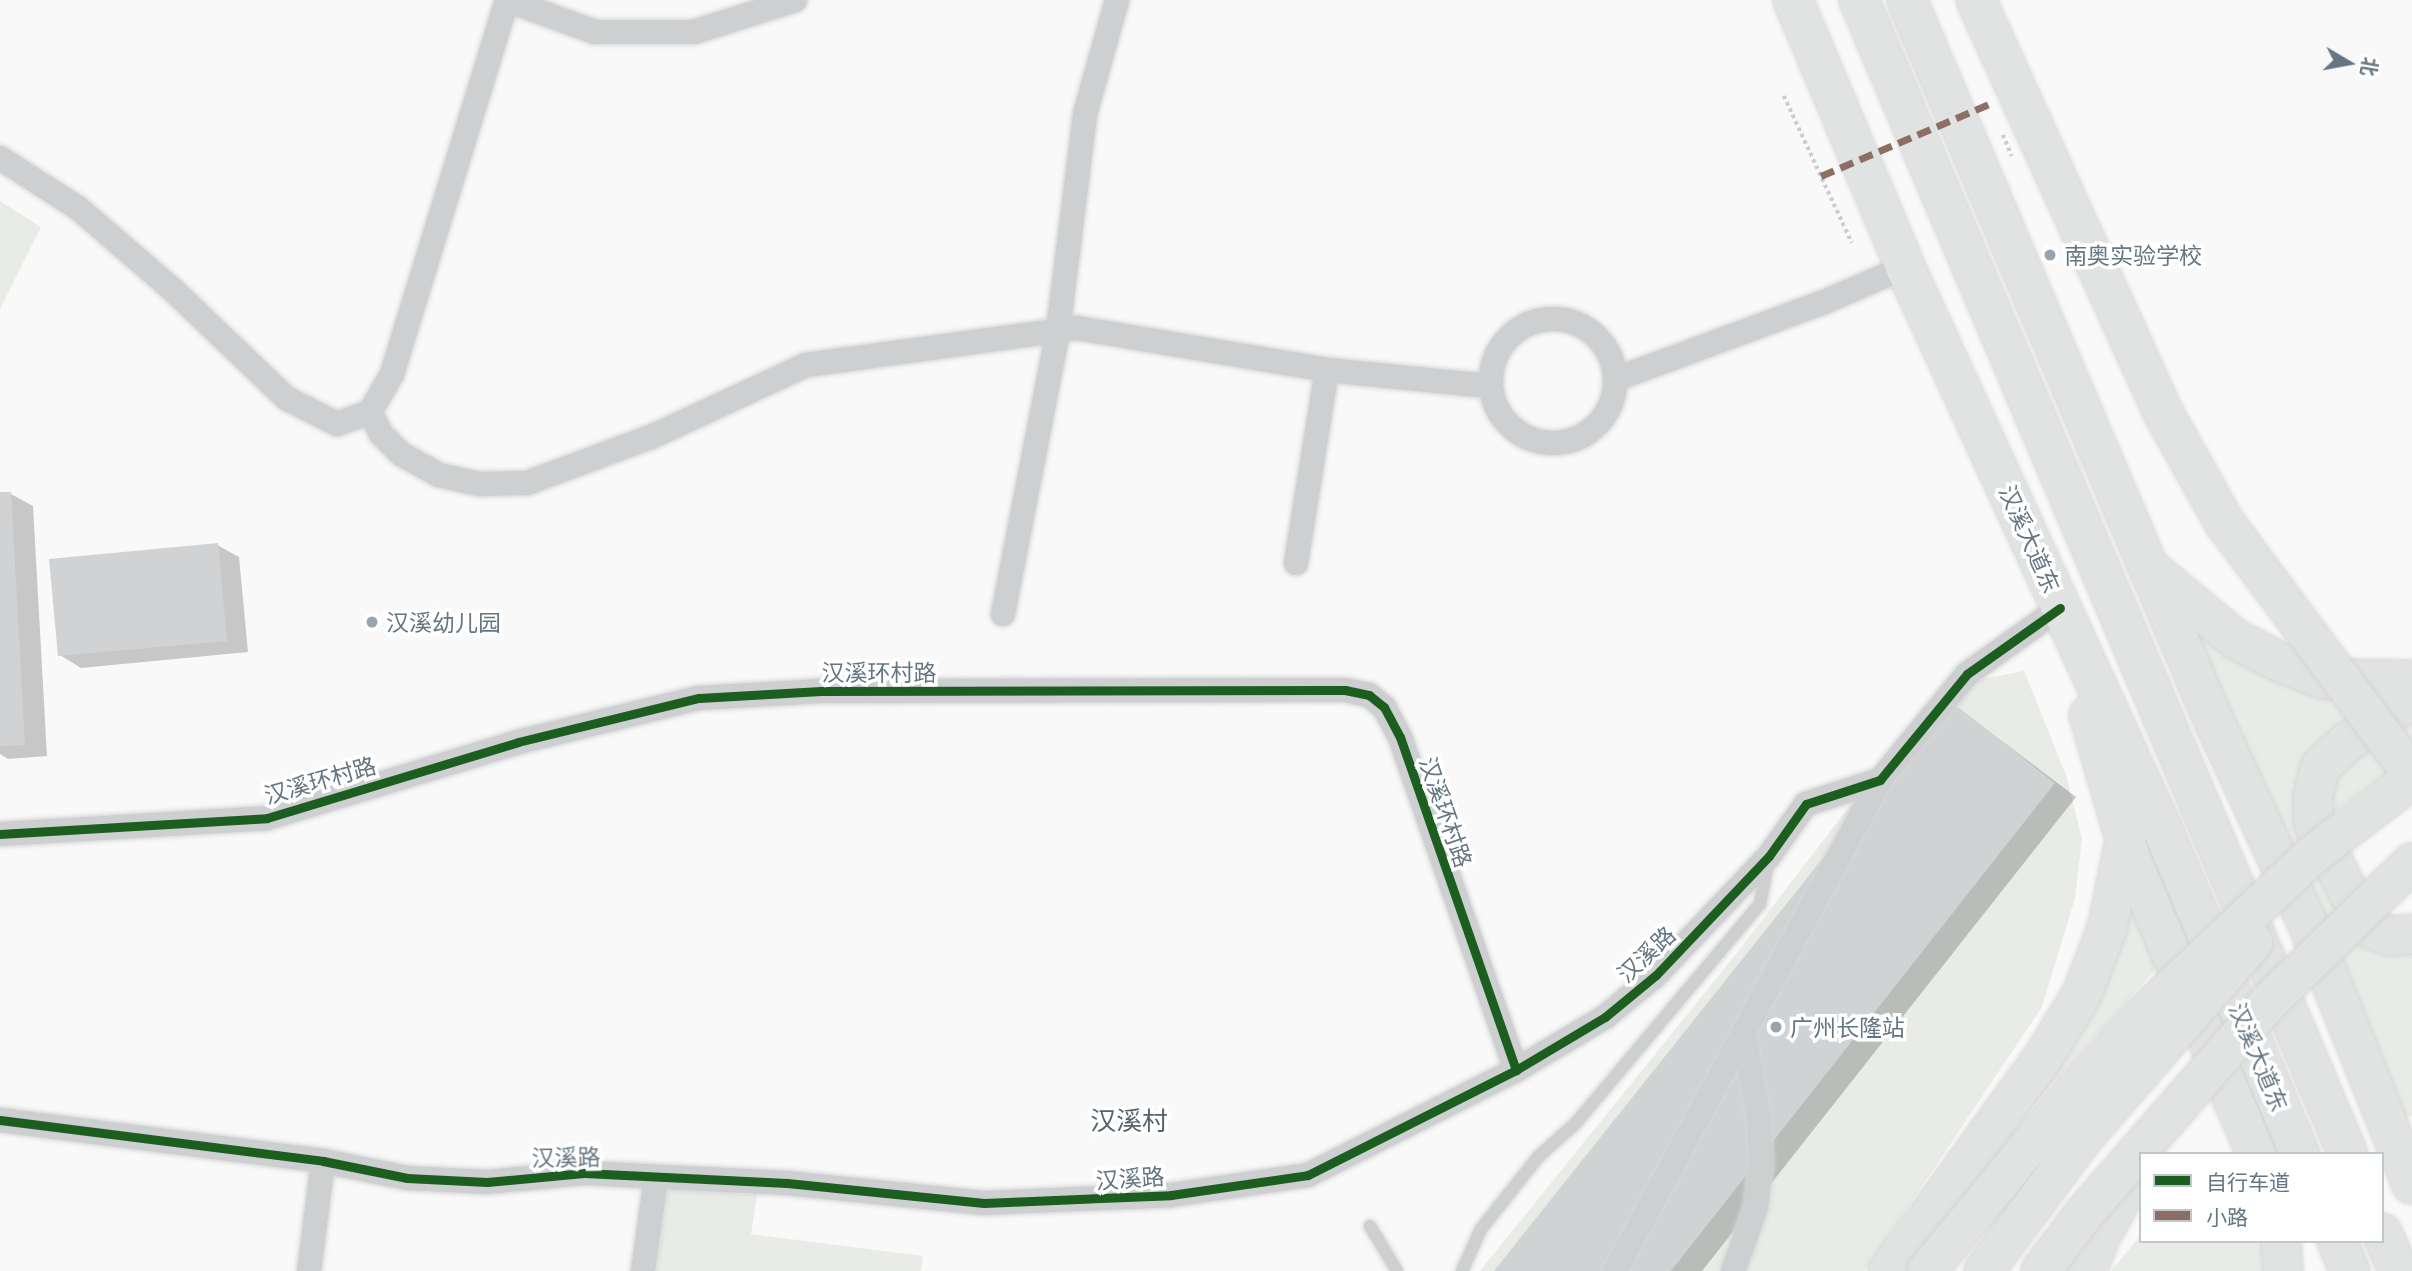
<!DOCTYPE html>
<meta charset="utf-8">
<style>
body{margin:0}
#map{position:relative;width:2412px;height:1271px;overflow:hidden;background:#f9f9f9;font-family:"Noto Sans","Noto Sans SC",sans-serif}
div>[style]{position:absolute}
.green>*{inset:0;background:#e8ebe6}
.shadow>*{inset:0;background:#0003}
.building>*{inset:0;background:#d0d2d3}
.path>*{height:3.5px;margin-top:-1.75px;transform-origin:0;background:repeating-linear-gradient(90deg,#cbcccd 0 3.5px,transparent 0 7px)}
.roads{filter:drop-shadow(0 0 2px #d5d6d7) drop-shadow(0 0 2px #d5d6d7)}
.lane>*{height:12px;margin:-6px;padding:0 6px;transform-origin:6px;border-radius:6px;background:#cecfd0}
.street>*{height:24px;margin:-12px;padding:0 12px;transform-origin:12px;border-radius:12px;background:#cecfd0}
.street>.ring{margin:-12px;padding:0;box-sizing:content-box;background:none;border:24px solid #cecfd0;border-radius:50%}
.primary>*{height:38px;margin:-19px;padding:0 19px;transform-origin:19px;border-radius:19px;background:#e1e2e2}
.highway>*{height:38px;margin:-19px;padding:0 19px;transform-origin:19px;border-radius:19px;background:#e1e2e2}
.bridges{filter:drop-shadow(0 0 2px #d5d6d6) drop-shadow(0 0 2px #d5d6d6)}
.highway-bridge>*{height:38px;margin:-19px;padding:0 19px;transform-origin:19px;border-radius:19px;background:#e1e2e2}
.quiet>*{height:7px;margin-top:-3.5px;transform-origin:0;background:repeating-linear-gradient(90deg,#8d6e63 0 14px,transparent 0 21px)}
.cycleway>*{height:9px;margin:-4.5px;padding:0 4.5px;transform-origin:4.5px;border-radius:4.5px;background:#1b5e20}
.dots>*{width:19px;height:19px;translate:-50% -50%;box-sizing:border-box;border:4px solid #fff;border-radius:50%}
span{translate:-50% -50%;white-space:nowrap;text-align:center;line-height:1.15;-webkit-text-stroke:7px #fff;paint-order:stroke}
.poi-label{font-size:23px;color:#657683}
.left{translate:0 -50%;text-align:left}
.street-label{font-size:23px;color:#657683}
.quarter-label{font-size:26px;color:#57646e}
.legend{position:absolute;left:2139px;top:1152px;width:245px;height:91px;box-sizing:border-box;background:#fff;border:2px solid #c1c8cd;margin:0;padding:9px 12px;list-style:none;font-size:21px;color:#657683}
.legend li{display:flex;align-items:center;gap:14px;height:35px}
.legend b{width:35px;border:2px solid #c1c8cd}
.north{position:absolute;left:2314px;top:28px;width:70px;height:70px;-webkit-text-stroke:5px #fff;paint-order:stroke;rotate:100deg;font-size:19px;font-weight:700;line-height:28px;text-align:center;color:#657683}
.north::after{content:'';display:block;margin:auto;width:24px;height:32px;background:#657683;clip-path:polygon(50% 0,100% 100%,50% 72%,0 100%)}
</style>
<div id="map">
<div class="green">
<i style="clip-path:polygon(0 201px,41px 227px,0 309px)"></i>
<i style="clip-path:polygon(2186px 620px,2390px 697px,2303px 764px,2293px 816px,2356px 937px,2412px 946px,2412px 1116px,2399px 1121px)"></i>
<i style="clip-path:polygon(2024px 671px,2066px 775px,2082px 839px,2075px 898px,2042px 1007px,1865px 1271px,1480px 1271px,1736px 954px,1941px 687px)"></i>
<i style="clip-path:polygon(2412px 713px,2412px 755px,2321px 821px,2325px 783px)"></i>
<i style="clip-path:polygon(2137px 907px,2164px 960px,2022px 1118px,2123px 910px)"></i>
<i style="clip-path:polygon(668px 1187px,757px 1195px,751px 1234px,923px 1256px,921px 1271px,656px 1271px)"></i>
<i style="clip-path:polygon(2141px 1235px,2141px 1241px,2268px 1241px,2272px 1271px,2111px 1271px)"></i>
</div>
<div class="shadow">
<i style="clip-path:polygon(0 494px,11px 494px,33px 506px,47px 756px,8px 759px,0 754px)"></i>
<i style="clip-path:polygon(217px 545px,239px 557px,248px 652px,81px 668px,60px 655px)"></i>
<i style="clip-path:polygon(1950px 702px,2076px 797px,1702px 1271px,1496px 1271px)"></i>
</div>
<div class="building">
<i style="clip-path:polygon(0 492px,11px 492px,25px 745px,0 746px)"></i>
<i style="clip-path:polygon(218px 543px,227px 641px,58px 656px,49px 559px)"></i>
<i style="clip-path:polygon(1949px 700px,2055px 783px,1671px 1271px,1494px 1271px)"></i>
</div>
<div class="path">
<i style="left:1784px;top:96px;width:162px;rotate:65.2deg"></i>
<i style="left:2003px;top:135px;width:23px;rotate:67deg"></i>
</div>
<div class="roads">
<div class="lane">
<i style="left:1370px;top:1226px;width:52px;rotate:59deg"></i>
<i style="left:1462px;top:1271px;width:46px;rotate:-65.7deg"></i>
<i style="left:1481px;top:1229px;width:92px;rotate:-51.6deg"></i>
<i style="left:1538px;top:1157px;width:51px;rotate:-41.8deg"></i>
<i style="left:1576px;top:1123px;width:286px;rotate:-50deg"></i>
<i style="left:1760px;top:904px;width:42px;rotate:-79deg"></i>
</div>
<div class="street">
<i style="left:507px;top:0;width:94px;rotate:20deg"></i>
<i style="left:595px;top:32px;width:99px"></i>
<i style="left:694px;top:32px;width:106px;rotate:-17.6deg"></i>
<i style="left:0;top:158px;width:93px;rotate:32.7deg"></i>
<i style="left:78px;top:208px;width:124px;rotate:40.8deg"></i>
<i style="left:172px;top:289px;width:158px;rotate:43.7deg"></i>
<i style="left:286px;top:398px;width:57px;rotate:27deg"></i>
<i style="left:337px;top:424px;width:35px;rotate:-20deg"></i>
<i style="left:370px;top:412px;width:44px;rotate:-59.9deg"></i>
<i style="left:392px;top:374px;width:391px;rotate:-72.9deg"></i>
<i class="ring" style="left:1491px;top:319px;width:100px;height:100px"></i>
<i style="left:1616px;top:379px;width:220px;rotate:-20.3deg"></i>
<i style="left:1822px;top:303px;width:90px;rotate:-23.4deg"></i>
<i style="left:370px;top:412px;width:25px;rotate:63deg"></i>
<i style="left:381px;top:434px;width:28px;rotate:45deg"></i>
<i style="left:401px;top:454px;width:43px;rotate:28.9deg"></i>
<i style="left:439px;top:475px;width:41px;rotate:12.7deg"></i>
<i style="left:479px;top:484px;width:48px;rotate:-1.2deg"></i>
<i style="left:527px;top:483px;width:132px;rotate:-20.4deg"></i>
<i style="left:651px;top:437px;width:171px;rotate:-24.9deg"></i>
<i style="left:806px;top:365px;width:274px;rotate:-7.8deg"></i>
<i style="left:1077px;top:328px;width:254px;rotate:9.5deg"></i>
<i style="left:1327px;top:370px;width:162px;rotate:5.7deg"></i>
<i style="left:1296px;top:563px;width:195px;rotate:-80.9deg"></i>
<i style="left:1003px;top:614px;width:288px;rotate:-79deg"></i>
<i style="left:1058px;top:331px;width:219px;rotate:-82.9deg"></i>
<i style="left:1085px;top:114px;width:118px;rotate:-74.3deg"></i>
<i style="left:0;top:834px;width:267px;rotate:-3.4deg"></i>
<i style="left:267px;top:818px;width:262px;rotate:-16.8deg"></i>
<i style="left:518px;top:742px;width:186px;rotate:-13.7deg"></i>
<i style="left:699px;top:698px;width:122px;rotate:-3.3deg"></i>
<i style="left:821px;top:691px;width:524px;rotate:-0.11deg"></i>
<i style="left:1345px;top:690px;width:25px;rotate:12deg"></i>
<i style="left:1369px;top:695px;width:19px;rotate:39deg"></i>
<i style="left:1384px;top:707px;width:34px;rotate:62deg"></i>
<i style="left:1400px;top:737px;width:353px;rotate:70.8deg"></i>
<i style="left:0;top:1120px;width:326px;rotate:7.2deg"></i>
<i style="left:323px;top:1161px;width:86px;rotate:11.4deg"></i>
<i style="left:407px;top:1178px;width:80px;rotate:2.9deg"></i>
<i style="left:487px;top:1182px;width:97px;rotate:-5.3deg"></i>
<i style="left:584px;top:1173px;width:203px;rotate:2.8deg"></i>
<i style="left:787px;top:1183px;width:198px;rotate:5.8deg"></i>
<i style="left:984px;top:1203px;width:187px;rotate:-2.4deg"></i>
<i style="left:1171px;top:1195px;width:138px;rotate:-8.3deg"></i>
<i style="left:1308px;top:1175px;width:233px;rotate:-26.8deg"></i>
<i style="left:1516px;top:1070px;width:104px;rotate:-30.8deg"></i>
<i style="left:1605px;top:1017px;width:66px;rotate:-39.5deg"></i>
<i style="left:1656px;top:975px;width:164px;rotate:-46.5deg"></i>
<i style="left:1769px;top:856px;width:64px;rotate:-54.6deg"></i>
<i style="left:1806px;top:804px;width:78px;rotate:-18deg"></i>
<i style="left:1880px;top:780px;width:137px;rotate:-50.6deg"></i>
<i style="left:1967px;top:674px;width:114px;rotate:-35.4deg"></i>
<i style="left:309px;top:1271px;width:111px;rotate:-82.7deg"></i>
<i style="left:643px;top:1271px;width:94px;rotate:-82deg"></i>
<i style="left:1615px;top:1271px;width:558px;rotate:-61.64deg"></i>
<i style="left:1733px;top:1271px;width:68px;rotate:-70.2deg"></i>
<i style="left:1756px;top:1207px;width:44px;rotate:-83.5deg"></i>
<i style="left:1761px;top:1163px;width:43px;rotate:-92.7deg"></i>
<i style="left:1759px;top:1120px;width:88px;rotate:-99.8deg"></i>
</div>
<div class="primary">
<i style="left:1793px;top:0;width:290px;rotate:67.2deg"></i>
<i style="left:1905px;top:267px;width:617px;rotate:65.39deg"></i>
<i style="left:2162px;top:828px;width:354px;rotate:67.1deg"></i>
<i style="left:1859px;top:0;width:1253px;rotate:67.04deg"></i>
<i style="left:1907px;top:0;width:781px;rotate:66.95deg"></i>
<i style="left:2213px;top:719px;width:229px;rotate:65.2deg"></i>
<i style="left:2309px;top:927px;width:277px;rotate:68.2deg"></i>
<i style="left:2089px;top:715px;width:150px;rotate:73.7deg"></i>
<i style="left:2131px;top:859px;width:320px;rotate:67deg"></i>
<i style="left:2382px;top:1233px;width:42px;rotate:65.9deg"></i>
<i style="left:2337px;top:1241px;width:33px;rotate:67deg"></i>
</div>
<div class="highway">
<i style="left:2148px;top:567px;width:113px;rotate:39.6deg"></i>
<i style="left:2235px;top:639px;width:53px;rotate:27.1deg"></i>
<i style="left:2282px;top:663px;width:44px;rotate:21.3deg"></i>
<i style="left:2323px;top:679px;width:89px;rotate:0.6deg"></i>
<i style="left:2412px;top:699px;width:78px;rotate:146.5deg"></i>
<i style="left:2347px;top:742px;width:37px;rotate:137deg"></i>
<i style="left:2320px;top:767px;width:31px;rotate:103deg"></i>
<i style="left:2313px;top:797px;width:27px;rotate:88deg"></i>
<i style="left:2314px;top:824px;width:115px;rotate:63.2deg"></i>
<i style="left:2366px;top:927px;width:27px;rotate:20deg"></i>
<i style="left:2391px;top:936px;width:21px;rotate:-5deg"></i>
<i style="left:2281px;top:1241px;width:30px;rotate:86deg"></i>
<i style="left:1888px;top:1271px;width:263px;rotate:-54deg"></i>
<i style="left:2043px;top:1058px;width:75px;rotate:-58.6deg"></i>
<i style="left:2082px;top:994px;width:70px;rotate:-69deg"></i>
<i style="left:2107px;top:929px;width:94px;rotate:-78.3deg"></i>
<i style="left:2087px;top:1271px;width:36px;rotate:-69deg"></i>
<i style="left:2100px;top:1237px;width:84px;rotate:-60.7deg"></i>
</div>
</div>
<div class="bridges">
<div class="highway-bridge">
<i style="left:1976px;top:0;width:457px;rotate:65.6deg"></i>
<i style="left:2165px;top:416px;width:121px;rotate:60.9deg"></i>
<i style="left:2224px;top:522px;width:314px;rotate:53.3deg"></i>
<i style="left:1927px;top:1271px;width:229px;rotate:-50.7deg"></i>
<i style="left:2072px;top:1094px;width:103px;rotate:-48.1deg"></i>
<i style="left:2141px;top:1017px;width:234px;rotate:-43.4deg"></i>
<i style="left:2311px;top:856px;width:127px;rotate:-37.3deg"></i>
<i style="left:1984px;top:1271px;width:164px;rotate:-53.4deg"></i>
<i style="left:2082px;top:1139px;width:261px;rotate:-49deg"></i>
<i style="left:2041px;top:1271px;width:71px;rotate:-53deg"></i>
<i style="left:2084px;top:1214px;width:283px;rotate:-48.9deg"></i>
<i style="left:2270px;top:1001px;width:198px;rotate:-44.2deg"></i>
</div>
</div>
<div class="quiet">
<i style="left:1821px;top:176px;width:183px;rotate:-23.2deg"></i>
</div>
<div class="cycleway">
<i style="left:0;top:834px;width:267px;rotate:-3.4deg"></i>
<i style="left:267px;top:818px;width:262px;rotate:-16.8deg"></i>
<i style="left:518px;top:742px;width:186px;rotate:-13.7deg"></i>
<i style="left:699px;top:698px;width:122px;rotate:-3.3deg"></i>
<i style="left:821px;top:691px;width:524px;rotate:-0.11deg"></i>
<i style="left:1345px;top:690px;width:25px;rotate:12deg"></i>
<i style="left:1369px;top:695px;width:19px;rotate:39deg"></i>
<i style="left:1384px;top:707px;width:34px;rotate:62deg"></i>
<i style="left:1400px;top:737px;width:353px;rotate:70.8deg"></i>
<i style="left:0;top:1120px;width:326px;rotate:7.2deg"></i>
<i style="left:323px;top:1161px;width:86px;rotate:11.4deg"></i>
<i style="left:407px;top:1178px;width:80px;rotate:2.9deg"></i>
<i style="left:487px;top:1182px;width:97px;rotate:-5.3deg"></i>
<i style="left:584px;top:1173px;width:203px;rotate:2.8deg"></i>
<i style="left:787px;top:1183px;width:198px;rotate:5.8deg"></i>
<i style="left:984px;top:1203px;width:187px;rotate:-2.4deg"></i>
<i style="left:1171px;top:1195px;width:138px;rotate:-8.3deg"></i>
<i style="left:1308px;top:1175px;width:233px;rotate:-26.8deg"></i>
<i style="left:1516px;top:1070px;width:104px;rotate:-30.8deg"></i>
<i style="left:1605px;top:1017px;width:66px;rotate:-39.5deg"></i>
<i style="left:1656px;top:975px;width:164px;rotate:-46.5deg"></i>
<i style="left:1769px;top:856px;width:64px;rotate:-54.6deg"></i>
<i style="left:1806px;top:804px;width:78px;rotate:-18deg"></i>
<i style="left:1880px;top:780px;width:137px;rotate:-50.6deg"></i>
<i style="left:1967px;top:674px;width:114px;rotate:-35.4deg"></i>
</div>
<div class="dots">
<i style="left:2050px;top:255px;background:#99a4ac"></i>
<i style="left:372px;top:622px;background:#99a4ac"></i>
<i style="left:1776px;top:1027px;background:#99a4ac"></i>
</div>
<div class="poi-label">
<span class="left" style="left:2064px;top:255px">南奥实验学校</span>
<span class="left" style="left:386px;top:622px">汉溪幼儿园</span>
<span class="left" style="left:1790px;top:1027px">广州长隆站</span>
</div>
<div class="street-label">
<span style="left:2030px;top:539px;rotate:66deg">汉溪大道东</span>
<span style="left:879px;top:672px">汉溪环村路</span>
<span style="left:320px;top:780px;rotate:-16deg">汉溪环村路</span>
<span style="left:1446px;top:812px;rotate:71deg">汉溪环村路</span>
<span style="left:1646px;top:954px;rotate:-43deg">汉溪路</span>
<span style="left:2259px;top:1057px;rotate:67deg">汉溪大道东</span>
<span style="left:566px;top:1157px;rotate:-1deg">汉溪路</span>
<span style="left:1130px;top:1178px;rotate:-4deg">汉溪路</span>
</div>
<div class="quarter-label">
<span style="left:1129px;top:1121px">汉溪村</span>
</div>
<ul class="legend">
<li><b style="height:9px;background:#1b5e20"></b>自行车道</li>
<li><b style="height:9px;background:#8d6e63"></b>小路</li>
</ul>
<div class="north">北</div>
</div>
